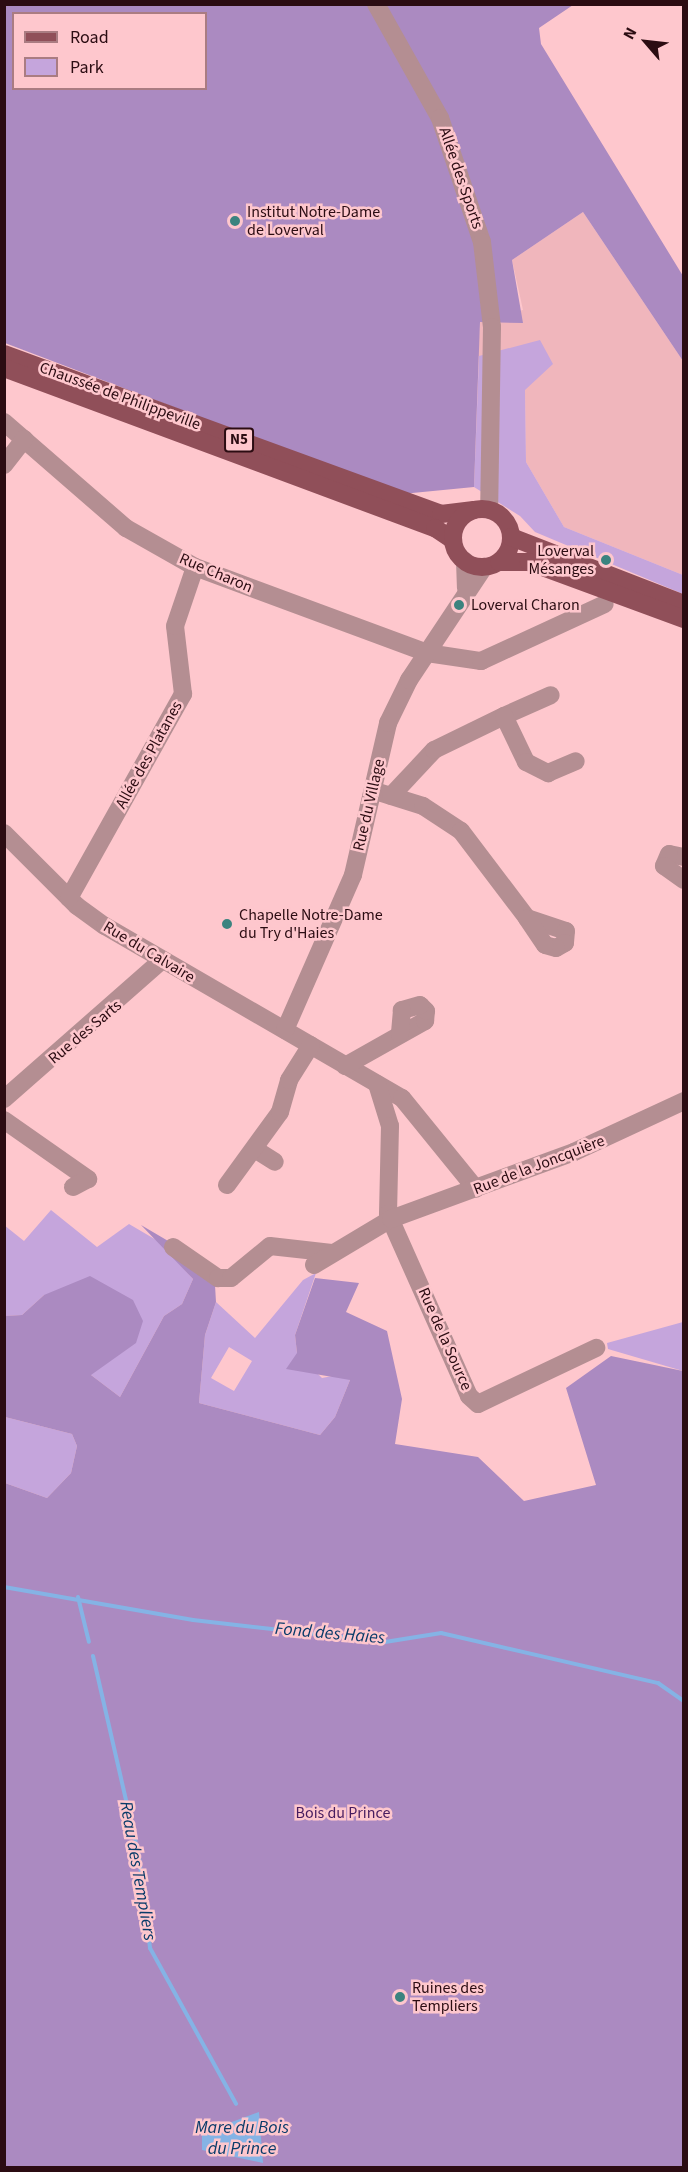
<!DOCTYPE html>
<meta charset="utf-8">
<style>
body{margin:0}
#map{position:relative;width:688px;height:2172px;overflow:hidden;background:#fec7cd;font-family:"Source Sans 3",sans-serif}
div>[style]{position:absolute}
.built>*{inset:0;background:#f0b6bc}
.green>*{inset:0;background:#c5a5dc}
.forest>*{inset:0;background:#ab8ac1}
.water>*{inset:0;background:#85b3e5}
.stream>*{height:4px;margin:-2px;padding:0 2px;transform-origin:2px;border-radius:2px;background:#85b3e5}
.minor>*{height:18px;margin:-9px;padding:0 9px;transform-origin:9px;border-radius:9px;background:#b48e92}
.major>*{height:18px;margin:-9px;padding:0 9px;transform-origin:9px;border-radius:9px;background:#904f59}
.major>.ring{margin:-9px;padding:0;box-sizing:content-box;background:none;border:18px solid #904f59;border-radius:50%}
.dots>*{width:16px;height:16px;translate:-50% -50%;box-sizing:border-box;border:3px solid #fec7cd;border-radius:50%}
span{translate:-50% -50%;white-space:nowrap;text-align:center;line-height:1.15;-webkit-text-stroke:5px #fec7cd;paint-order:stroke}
.shield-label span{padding:2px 4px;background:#fec7cd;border:2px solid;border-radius:4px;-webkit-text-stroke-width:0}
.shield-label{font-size:15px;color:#2b0c12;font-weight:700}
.street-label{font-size:16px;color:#2b0c12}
.poi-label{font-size:16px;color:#2b0c12}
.left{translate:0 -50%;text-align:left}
.right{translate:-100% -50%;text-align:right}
.park-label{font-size:16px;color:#471c5f}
.water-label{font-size:18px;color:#093b69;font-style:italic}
.frame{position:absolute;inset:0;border:6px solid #2b0c12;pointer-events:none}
.legend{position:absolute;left:12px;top:12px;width:195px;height:78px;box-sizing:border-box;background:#fec7cd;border:2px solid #aa7c82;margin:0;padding:8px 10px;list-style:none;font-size:18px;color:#2b0c12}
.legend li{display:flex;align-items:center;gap:12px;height:30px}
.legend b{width:30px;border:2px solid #aa7c82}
.north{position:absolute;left:616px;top:12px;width:60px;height:60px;-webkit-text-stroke:4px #fec7cd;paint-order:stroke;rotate:298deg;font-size:16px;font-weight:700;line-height:24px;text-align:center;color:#2b0c12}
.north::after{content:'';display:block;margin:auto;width:21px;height:27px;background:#2b0c12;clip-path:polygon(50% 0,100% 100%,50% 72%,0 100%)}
</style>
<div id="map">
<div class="built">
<i style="clip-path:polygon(evenodd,4px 5px,366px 5px,479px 338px,480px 321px,523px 310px,512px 260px,583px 212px,683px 361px,683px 575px,564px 527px,526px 462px,525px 390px,479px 356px,5px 338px,4px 5px,14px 14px,206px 14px,206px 88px,14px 88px,14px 14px)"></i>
</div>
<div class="green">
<i style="clip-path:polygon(540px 340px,553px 364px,525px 390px,526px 462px,564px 527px,683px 575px,683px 594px,535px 532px,520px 516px,474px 487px,479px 356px)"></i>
<i style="clip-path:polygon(51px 1210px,97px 1247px,129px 1224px,158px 1241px,193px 1279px,182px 1304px,164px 1316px,120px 1397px,91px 1375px,44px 1295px,22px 1315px,5px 1316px,4px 1225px,24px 1241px)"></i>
<i style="clip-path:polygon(evenodd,316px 1273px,295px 1335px,297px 1353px,322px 1378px,343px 1374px,350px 1380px,335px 1417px,320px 1435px,199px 1403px,205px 1335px,216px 1302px,255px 1338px,303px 1280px,316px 1273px,229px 1347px,252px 1361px,234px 1391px,211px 1378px,229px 1347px)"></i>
<i style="clip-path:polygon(683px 1322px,683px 1371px,608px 1349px,607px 1343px)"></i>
<i style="clip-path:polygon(5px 1417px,72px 1434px,77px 1446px,71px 1473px,47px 1498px,5px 1483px)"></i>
</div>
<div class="forest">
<i style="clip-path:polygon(evenodd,4px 5px,573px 5px,539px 28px,541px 44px,683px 276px,683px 361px,583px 212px,512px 260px,523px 323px,480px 322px,474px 487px,402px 494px,5px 343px,4px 5px,14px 14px,206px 14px,206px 88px,14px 88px,14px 14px)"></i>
<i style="clip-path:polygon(141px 1225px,214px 1268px,216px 1302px,205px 1335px,199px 1403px,320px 1435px,335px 1417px,350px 1380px,286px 1369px,297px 1353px,295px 1335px,315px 1278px,359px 1283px,346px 1312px,387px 1331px,402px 1399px,395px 1444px,478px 1457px,524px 1501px,596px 1485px,566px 1388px,611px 1356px,683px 1371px,683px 2167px,5px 2167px,5px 1483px,47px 1498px,71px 1473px,77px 1446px,72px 1434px,5px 1417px,4px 1316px,22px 1315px,44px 1295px,90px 1276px,133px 1300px,143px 1321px,136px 1343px,91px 1375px,120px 1397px,164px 1316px,182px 1304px,193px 1279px)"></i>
</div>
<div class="water">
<i style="clip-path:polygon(259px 2112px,263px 2163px,202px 2150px,202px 2133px)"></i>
</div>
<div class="stream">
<i style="left:4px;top:1587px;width:192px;rotate:9.9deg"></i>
<i style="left:193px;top:1620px;width:193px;rotate:6.5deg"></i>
<i style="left:385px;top:1642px;width:57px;rotate:-9.1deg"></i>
<i style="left:441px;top:1633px;width:223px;rotate:13deg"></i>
<i style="left:658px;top:1683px;width:32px;rotate:35deg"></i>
<i style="left:78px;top:1597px;width:46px;rotate:76.3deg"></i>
<i style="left:93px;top:1656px;width:206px;rotate:77.1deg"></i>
<i style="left:139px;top:1857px;width:92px;rotate:83.1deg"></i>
<i style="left:150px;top:1948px;width:178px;rotate:61.1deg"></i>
</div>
<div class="minor">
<i style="left:376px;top:4px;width:131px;rotate:60.7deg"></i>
<i style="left:440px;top:118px;width:131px;rotate:71.3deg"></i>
<i style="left:482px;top:242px;width:86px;rotate:83.3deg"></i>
<i style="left:492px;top:327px;width:183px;rotate:90.9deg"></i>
<i style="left:4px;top:422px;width:162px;rotate:41deg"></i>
<i style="left:126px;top:528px;width:79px;rotate:29.5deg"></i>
<i style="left:195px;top:567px;width:247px;rotate:20.3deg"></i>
<i style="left:427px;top:653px;width:55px;rotate:8.4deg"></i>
<i style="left:481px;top:661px;width:136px;rotate:-24.7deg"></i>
<i style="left:4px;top:465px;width:33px;rotate:-52deg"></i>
<i style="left:465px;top:561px;width:27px;rotate:88deg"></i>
<i style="left:504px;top:716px;width:51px;rotate:-24.1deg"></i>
<i style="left:375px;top:791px;width:50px;rotate:17.4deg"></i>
<i style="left:423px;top:806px;width:45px;rotate:33.3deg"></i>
<i style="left:461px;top:831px;width:109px;rotate:52.8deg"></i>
<i style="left:527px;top:918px;width:41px;rotate:18.4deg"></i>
<i style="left:566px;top:931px;width:12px;rotate:95deg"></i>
<i style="left:565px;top:943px;width:10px;rotate:151deg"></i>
<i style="left:556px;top:948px;width:11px;rotate:-165deg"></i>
<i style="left:545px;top:945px;width:32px;rotate:-124deg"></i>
<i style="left:391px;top:796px;width:63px;rotate:-46.9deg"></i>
<i style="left:434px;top:750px;width:78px;rotate:-25.9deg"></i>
<i style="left:504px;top:716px;width:51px;rotate:64.4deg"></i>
<i style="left:526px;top:762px;width:25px;rotate:27deg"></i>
<i style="left:548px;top:773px;width:30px;rotate:-23deg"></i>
<i style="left:4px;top:833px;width:103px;rotate:45deg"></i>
<i style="left:77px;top:906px;width:34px;rotate:36deg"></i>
<i style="left:105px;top:926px;width:343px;rotate:30.1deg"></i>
<i style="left:402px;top:1098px;width:117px;rotate:50.9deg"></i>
<i style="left:684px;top:857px;width:15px;rotate:-169deg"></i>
<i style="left:669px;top:854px;width:13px;rotate:113deg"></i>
<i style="left:664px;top:866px;width:24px;rotate:35deg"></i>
<i style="left:69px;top:898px;width:234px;rotate:-60.8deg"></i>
<i style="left:183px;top:694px;width:68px;rotate:-96.7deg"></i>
<i style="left:175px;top:626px;width:62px;rotate:-71.3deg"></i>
<i style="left:285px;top:1030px;width:169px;rotate:-66.3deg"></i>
<i style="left:353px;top:875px;width:156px;rotate:-77deg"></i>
<i style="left:388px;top:723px;width:48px;rotate:-64deg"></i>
<i style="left:409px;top:680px;width:136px;rotate:-56.4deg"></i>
<i style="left:345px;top:1066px;width:92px;rotate:-29.4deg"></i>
<i style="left:425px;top:1021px;width:10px;rotate:-84deg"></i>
<i style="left:426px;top:1011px;width:8px;rotate:-135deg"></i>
<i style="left:420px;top:1005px;width:19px;rotate:164deg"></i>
<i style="left:402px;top:1010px;width:24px;rotate:95deg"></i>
<i style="left:377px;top:1084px;width:44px;rotate:72.8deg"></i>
<i style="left:390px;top:1126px;width:88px;rotate:91.3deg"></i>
<i style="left:388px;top:1214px;width:199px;rotate:66deg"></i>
<i style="left:469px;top:1396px;width:12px;rotate:42deg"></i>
<i style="left:478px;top:1404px;width:131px;rotate:-25.4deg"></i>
<i style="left:4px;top:1099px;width:209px;rotate:-41.3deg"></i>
<i style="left:4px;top:1120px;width:103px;rotate:35.1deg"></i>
<i style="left:88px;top:1179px;width:17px;rotate:152deg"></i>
<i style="left:256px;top:1150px;width:22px;rotate:32deg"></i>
<i style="left:227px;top:1185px;width:90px;rotate:-54deg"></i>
<i style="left:280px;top:1112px;width:33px;rotate:-74deg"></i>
<i style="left:289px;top:1080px;width:41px;rotate:-57.8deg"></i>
<i style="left:173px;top:1247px;width:55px;rotate:34.6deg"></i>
<i style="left:218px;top:1278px;width:13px"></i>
<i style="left:231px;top:1278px;width:50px;rotate:-39.4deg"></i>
<i style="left:270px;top:1246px;width:62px;rotate:6.4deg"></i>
<i style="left:314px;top:1265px;width:90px;rotate:-30.9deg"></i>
<i style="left:391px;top:1219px;width:195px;rotate:-20.1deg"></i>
<i style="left:574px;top:1152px;width:121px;rotate:-24.9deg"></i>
</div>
<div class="major">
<i style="left:4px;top:354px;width:465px;rotate:20.1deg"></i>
<i style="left:441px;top:514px;width:33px;rotate:-7deg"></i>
<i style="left:4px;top:368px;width:460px;rotate:20.4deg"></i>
<i style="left:435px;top:528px;width:22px;rotate:34deg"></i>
<i class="ring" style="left:453px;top:509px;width:40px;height:40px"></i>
<i style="left:511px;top:537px;width:186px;rotate:21.2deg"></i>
<i style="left:499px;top:562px;width:30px"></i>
<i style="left:529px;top:562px;width:165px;rotate:20.2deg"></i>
</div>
<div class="dots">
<i style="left:235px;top:221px;background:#3b837f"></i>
<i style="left:606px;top:560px;background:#3b837f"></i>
<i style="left:459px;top:605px;background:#3b837f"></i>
<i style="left:227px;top:924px;background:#3b837f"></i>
<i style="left:400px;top:1997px;background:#3b837f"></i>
</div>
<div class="shield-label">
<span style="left:239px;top:440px">N5</span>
</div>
<div class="street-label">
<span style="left:461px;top:178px;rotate:71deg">Allée des Sports</span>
<span style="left:120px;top:396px;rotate:20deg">Chaussée de Philippeville</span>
<span style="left:216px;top:573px;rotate:23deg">Rue Charon</span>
<span style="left:149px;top:755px;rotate:-61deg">Allée des Platanes</span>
<span style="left:369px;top:805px;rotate:-77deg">Rue du Village</span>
<span style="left:149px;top:952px;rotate:31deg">Rue du Calvaire</span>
<span style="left:85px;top:1032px;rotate:-40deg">Rue des Sarts</span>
<span style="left:539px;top:1165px;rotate:-21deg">Rue de la Joncquière</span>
<span style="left:445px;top:1339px;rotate:66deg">Rue de la Source</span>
</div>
<div class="poi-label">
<span class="left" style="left:247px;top:221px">Institut Notre-Dame<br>de Loverval</span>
<span class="right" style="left:594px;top:560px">Loverval<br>Mésanges</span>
<span class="left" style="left:471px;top:605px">Loverval Charon</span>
<span class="left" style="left:239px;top:924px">Chapelle Notre-Dame<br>du Try d'Haies</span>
<span class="left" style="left:412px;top:1997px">Ruines des<br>Templiers</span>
</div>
<div class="park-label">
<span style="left:343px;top:1813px">Bois du Prince</span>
</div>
<div class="water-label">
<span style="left:330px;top:1634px;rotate:5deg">Fond des Haies</span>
<span style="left:137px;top:1871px;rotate:80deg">Reau des Templiers</span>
<span style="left:242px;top:2139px">Mare du Bois<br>du Prince</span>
</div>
<div class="frame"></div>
<ul class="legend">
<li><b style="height:8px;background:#904f59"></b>Road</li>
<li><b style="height:16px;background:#c5a5dc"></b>Park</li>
</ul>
<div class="north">N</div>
</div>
